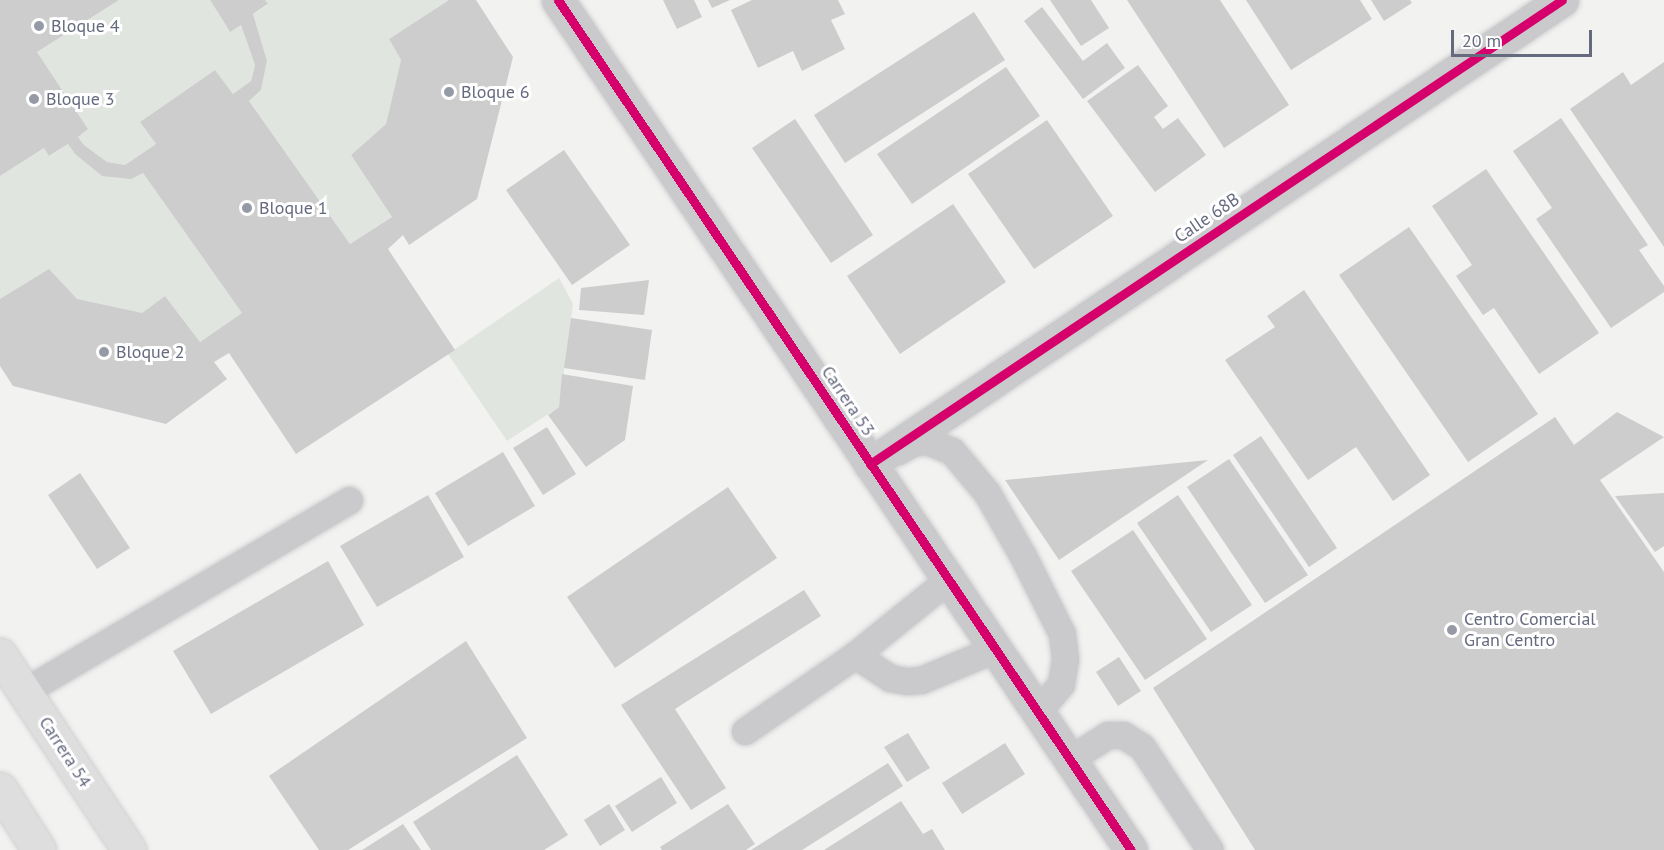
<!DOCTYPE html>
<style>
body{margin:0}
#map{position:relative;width:1664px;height:850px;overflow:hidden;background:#f2f2f1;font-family:"PT Sans",sans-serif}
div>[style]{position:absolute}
.green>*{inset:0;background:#e0e5e0}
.building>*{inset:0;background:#cdcdce}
.roads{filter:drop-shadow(0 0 2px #cecfd0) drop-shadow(0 0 2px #cecfd0)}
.service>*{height:27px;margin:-13.5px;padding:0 13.5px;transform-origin:13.5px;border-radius:13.5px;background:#cacacc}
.minor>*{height:33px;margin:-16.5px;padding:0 16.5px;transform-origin:16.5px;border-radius:16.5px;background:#cacacc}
.tertiary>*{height:33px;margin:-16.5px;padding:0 16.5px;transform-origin:16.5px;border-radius:16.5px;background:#cacacc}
.secondary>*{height:33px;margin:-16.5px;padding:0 16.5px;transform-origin:16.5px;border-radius:16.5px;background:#dededf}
.cycleway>*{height:9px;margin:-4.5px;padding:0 4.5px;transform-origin:4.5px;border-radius:4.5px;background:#d6006c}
.dots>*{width:16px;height:16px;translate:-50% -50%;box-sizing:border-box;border:3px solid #fff;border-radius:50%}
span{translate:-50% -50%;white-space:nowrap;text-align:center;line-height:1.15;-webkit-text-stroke:6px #fff;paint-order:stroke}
.poi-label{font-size:18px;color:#656a7e}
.left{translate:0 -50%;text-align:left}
.street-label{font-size:18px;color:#656a7e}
.scale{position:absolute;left:1451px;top:30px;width:141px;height:27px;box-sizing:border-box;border:3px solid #656a7e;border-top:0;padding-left:8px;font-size:18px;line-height:21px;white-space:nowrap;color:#656a7e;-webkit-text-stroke:4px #fff;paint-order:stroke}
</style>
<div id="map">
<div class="green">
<i style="clip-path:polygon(119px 0,210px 0,229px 31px,241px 25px,255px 65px,251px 81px,233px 94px,215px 70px,140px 122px,156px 144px,125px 165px,107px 162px,84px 145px,78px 137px,88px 129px,37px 52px)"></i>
<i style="clip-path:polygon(265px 0,449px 0,389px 39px,401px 60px,386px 124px,351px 155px,392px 217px,350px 244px,249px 101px,261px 90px,267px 61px,253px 14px,268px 5px)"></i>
<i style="clip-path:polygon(68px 144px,75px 154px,102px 176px,143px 173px,242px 313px,200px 342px,165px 296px,142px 313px,0 299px,0 176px,44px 148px,50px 156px)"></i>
<i style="clip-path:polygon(559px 278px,573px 304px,559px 407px,507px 441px,448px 354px)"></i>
</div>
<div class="building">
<i style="clip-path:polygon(0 0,119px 0,37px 52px,88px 129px,78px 137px,84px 145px,107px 162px,125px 165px,156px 144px,140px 122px,215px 70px,233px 94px,251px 81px,255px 65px,241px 25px,230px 32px,210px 0,265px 0,268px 4px,253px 14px,267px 61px,261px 90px,249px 101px,350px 244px,392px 217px,351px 155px,386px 124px,401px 60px,389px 39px,449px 0,476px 0,513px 57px,477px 199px,409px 245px,403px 235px,388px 249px,455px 350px,296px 454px,229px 353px,214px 362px,227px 379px,166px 424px,13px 386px,0 366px,0 299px,49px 269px,77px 299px,142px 313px,165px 296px,200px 342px,242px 313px,143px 173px,131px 179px,102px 176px,75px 154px,68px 144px,49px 156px,44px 148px,0 176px)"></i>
<i style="clip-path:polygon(663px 0,694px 0,702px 17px,677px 29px)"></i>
<i style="clip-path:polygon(708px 0,730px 0,712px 8px)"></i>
<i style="clip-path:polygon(752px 0,838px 0,845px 14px,831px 20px,845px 49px,802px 71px,793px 51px,758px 68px,731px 10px)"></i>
<i style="clip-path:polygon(1050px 0,1091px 0,1109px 28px,1081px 46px)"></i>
<i style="clip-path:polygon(1127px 0,1220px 0,1289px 105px,1224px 148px)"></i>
<i style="clip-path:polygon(1246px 0,1360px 0,1372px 19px,1291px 70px)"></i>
<i style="clip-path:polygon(1371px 0,1410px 0,1412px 3px,1384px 21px)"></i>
<i style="clip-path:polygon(1042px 7px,1083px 61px,1107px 43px,1125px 68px,1083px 99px,1024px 21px)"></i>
<i style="clip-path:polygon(974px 12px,1005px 60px,845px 163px,814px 115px)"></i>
<i style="clip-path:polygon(1664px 62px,1664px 247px,1570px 109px,1623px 72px,1631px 85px)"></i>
<i style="clip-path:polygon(1138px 65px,1168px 106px,1154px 117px,1163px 129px,1178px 118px,1206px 155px,1155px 192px,1087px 101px)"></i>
<i style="clip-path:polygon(1006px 67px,1040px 116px,912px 204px,877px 154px)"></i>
<i style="clip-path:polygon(1561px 118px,1648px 245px,1639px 250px,1664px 286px,1664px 292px,1611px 328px,1536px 219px,1552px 208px,1513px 151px)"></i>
<i style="clip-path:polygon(795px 119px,873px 235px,831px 263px,752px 148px)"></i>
<i style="clip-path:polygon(1047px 120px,1113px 216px,1034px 269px,968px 174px)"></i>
<i style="clip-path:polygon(564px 150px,630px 245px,572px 285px,506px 190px)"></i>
<i style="clip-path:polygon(1486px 169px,1599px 333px,1539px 374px,1494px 308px,1483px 315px,1456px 276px,1472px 265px,1432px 206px)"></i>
<i style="clip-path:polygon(953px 204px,1006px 282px,900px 354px,847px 276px)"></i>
<i style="clip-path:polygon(1409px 227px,1538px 414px,1468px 462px,1339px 275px)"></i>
<i style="clip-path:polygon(649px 280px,644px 315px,579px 310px,581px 288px)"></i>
<i style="clip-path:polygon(1304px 290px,1430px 475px,1393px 501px,1356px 447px,1308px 480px,1225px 360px,1275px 327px,1267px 316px)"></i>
<i style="clip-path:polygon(571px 318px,652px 330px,645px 380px,564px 368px)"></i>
<i style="clip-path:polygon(562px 374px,633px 386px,625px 440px,586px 467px,548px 415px,559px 407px)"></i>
<i style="clip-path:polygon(1617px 412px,1664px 437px,1600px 480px,1664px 572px,1664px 850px,1255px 850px,1153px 688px,1555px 417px,1574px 445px)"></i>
<i style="clip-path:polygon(547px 427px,576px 474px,543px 495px,513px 448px)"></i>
<i style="clip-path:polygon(1261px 436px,1337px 548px,1309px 567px,1233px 455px)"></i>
<i style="clip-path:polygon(503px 452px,535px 506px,468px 546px,435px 493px)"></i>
<i style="clip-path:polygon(1229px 459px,1308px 575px,1265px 603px,1187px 487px)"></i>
<i style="clip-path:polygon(1208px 460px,1059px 560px,1005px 480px)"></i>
<i style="clip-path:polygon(80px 473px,130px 548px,97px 569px,48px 495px)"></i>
<i style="clip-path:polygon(728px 487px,777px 558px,615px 668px,567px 597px)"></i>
<i style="clip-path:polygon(1664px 493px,1664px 546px,1655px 552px,1615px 496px)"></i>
<i style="clip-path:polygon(428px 495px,464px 557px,377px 607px,340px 546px)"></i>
<i style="clip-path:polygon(1178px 495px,1252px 605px,1211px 632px,1137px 523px)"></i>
<i style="clip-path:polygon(1133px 530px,1207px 639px,1145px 680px,1071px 571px)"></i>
<i style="clip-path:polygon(328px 561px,364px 625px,211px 714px,173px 651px)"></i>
<i style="clip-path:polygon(804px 590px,821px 616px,675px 709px,726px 788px,691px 810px,621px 705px)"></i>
<i style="clip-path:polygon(466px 641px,527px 738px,348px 850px,319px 850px,269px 776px)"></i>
<i style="clip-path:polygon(1119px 657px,1141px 691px,1118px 706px,1096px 672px)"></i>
<i style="clip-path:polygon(908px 733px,930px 768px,907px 782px,884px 747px)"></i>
<i style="clip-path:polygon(1005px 743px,1025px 774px,962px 814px,942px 783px)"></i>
<i style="clip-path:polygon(517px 755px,568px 835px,544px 850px,431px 850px,413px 822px)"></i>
<i style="clip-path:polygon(888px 763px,903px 786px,802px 850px,751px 850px)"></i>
<i style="clip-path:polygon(661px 777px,677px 803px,632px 832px,615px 806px)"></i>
<i style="clip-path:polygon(901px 801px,923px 834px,932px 829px,945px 850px,824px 850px)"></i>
<i style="clip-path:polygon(609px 804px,625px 830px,600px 846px,584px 820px)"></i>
<i style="clip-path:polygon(728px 804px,755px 844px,746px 850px,662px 850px,660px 847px)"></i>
<i style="clip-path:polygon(403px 824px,421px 850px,362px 850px)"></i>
</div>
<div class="roads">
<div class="service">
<i style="left:898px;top:451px;width:16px;rotate:-30deg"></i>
<i style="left:912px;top:443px;width:15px;rotate:-8deg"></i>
<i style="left:927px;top:441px;width:27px;rotate:22deg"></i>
<i style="left:952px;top:451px;width:55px;rotate:50.2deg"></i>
<i style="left:987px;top:493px;width:73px;rotate:60.3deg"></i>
<i style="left:1023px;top:556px;width:87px;rotate:63.4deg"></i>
<i style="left:1062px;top:634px;width:25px;rotate:83deg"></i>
<i style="left:1065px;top:659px;width:25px;rotate:99deg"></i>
<i style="left:1061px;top:684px;width:35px;rotate:130deg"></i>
<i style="left:855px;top:655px;width:119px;rotate:-38.9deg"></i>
<i style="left:25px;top:691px;width:376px;rotate:-30.5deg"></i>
<i style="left:745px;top:731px;width:134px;rotate:-34.6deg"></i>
<i style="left:855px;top:655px;width:42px;rotate:33.3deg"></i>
<i style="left:890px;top:678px;width:17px;rotate:10deg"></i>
<i style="left:907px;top:681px;width:14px;rotate:-4deg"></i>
<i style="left:921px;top:680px;width:80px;rotate:-22.7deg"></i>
<i style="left:1070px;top:759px;width:45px;rotate:-32.3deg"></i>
<i style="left:1108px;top:735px;width:15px"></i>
<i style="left:1123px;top:735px;width:22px;rotate:32deg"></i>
<i style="left:1142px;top:747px;width:123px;rotate:56.6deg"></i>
</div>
<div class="minor">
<i style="left:870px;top:464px;width:833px;rotate:-33.84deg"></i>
</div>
<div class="tertiary">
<i style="left:558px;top:0;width:1025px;rotate:56.02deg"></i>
</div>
<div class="secondary">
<i style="left:0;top:655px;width:234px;rotate:56.5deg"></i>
<i style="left:0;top:789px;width:72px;rotate:57.4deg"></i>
</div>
</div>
<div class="cycleway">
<i style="left:558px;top:0;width:1025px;rotate:56.02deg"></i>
<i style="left:870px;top:464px;width:833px;rotate:-33.84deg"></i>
</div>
<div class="dots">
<i style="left:39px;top:26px;background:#969aa6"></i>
<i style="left:449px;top:92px;background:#969aa6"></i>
<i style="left:34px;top:99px;background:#969aa6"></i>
<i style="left:247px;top:208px;background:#969aa6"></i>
<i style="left:104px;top:352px;background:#969aa6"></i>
<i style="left:1452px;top:630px;background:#969aa6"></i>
</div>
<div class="poi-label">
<span class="left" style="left:51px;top:26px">Bloque 4</span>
<span class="left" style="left:461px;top:92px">Bloque 6</span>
<span class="left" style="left:46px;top:99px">Bloque 3</span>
<span class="left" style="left:259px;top:208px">Bloque 1</span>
<span class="left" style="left:116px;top:352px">Bloque 2</span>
<span class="left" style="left:1464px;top:630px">Centro Comercial<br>Gran Centro</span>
</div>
<div class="street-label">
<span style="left:1207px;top:218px;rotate:-34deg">Calle 68B</span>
<span style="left:848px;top:401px;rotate:56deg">Carrera 53</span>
<span style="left:65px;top:752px;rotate:57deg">Carrera 54</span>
</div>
<div class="scale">20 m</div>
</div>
